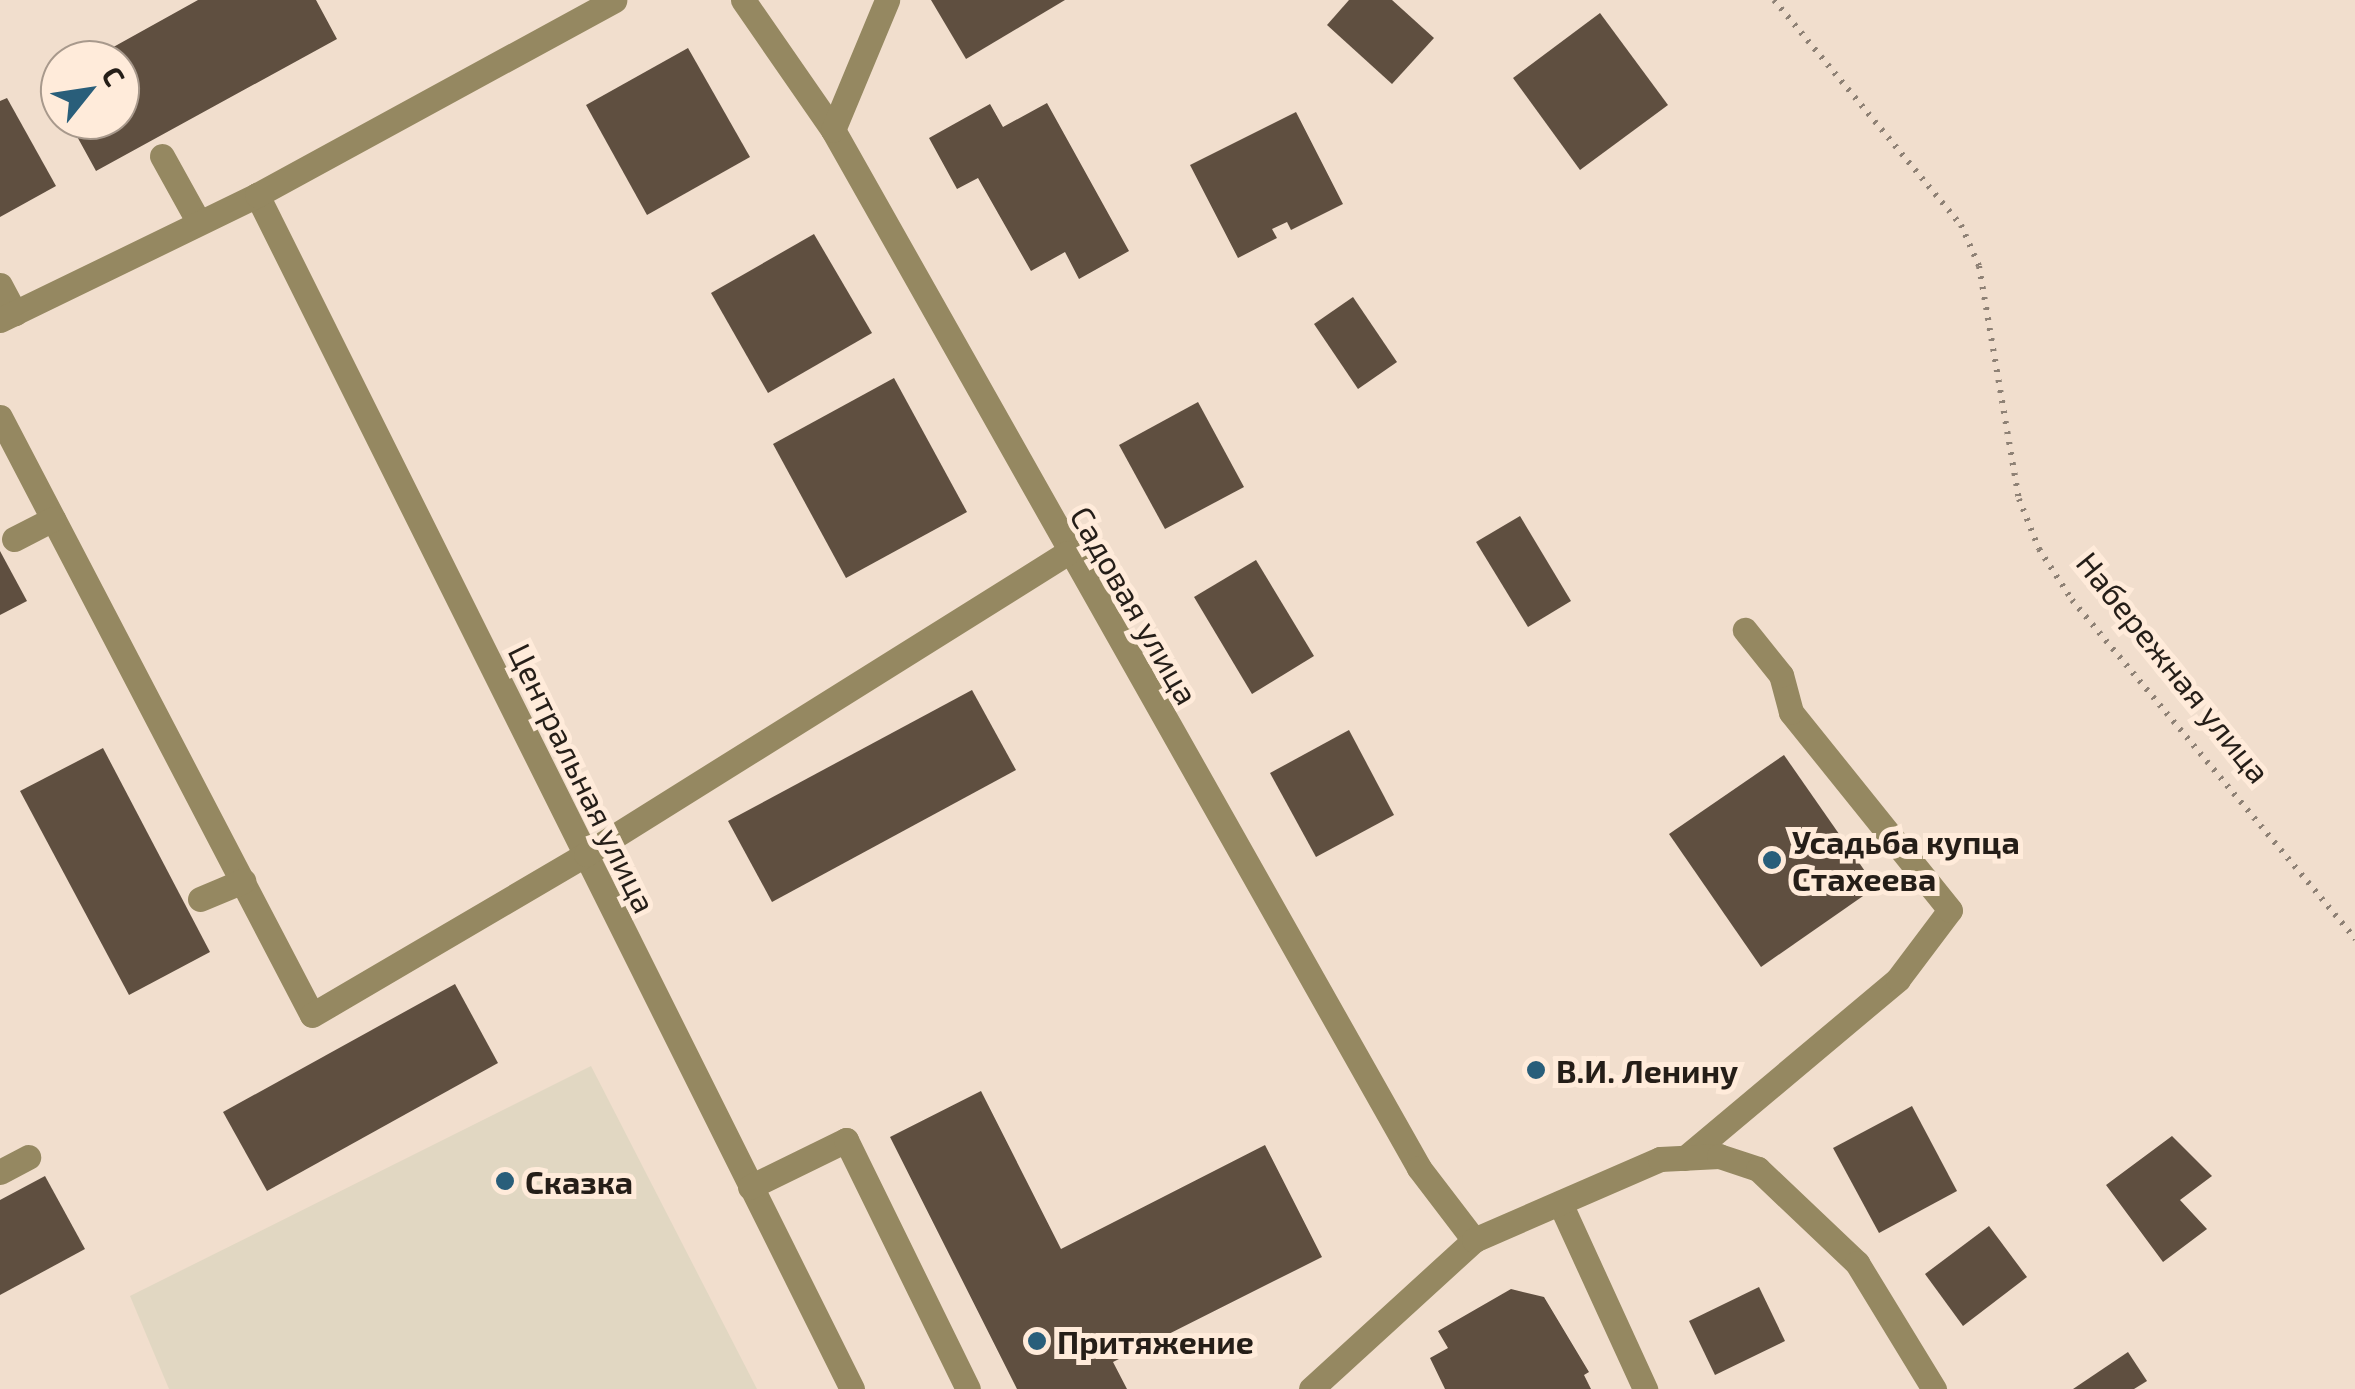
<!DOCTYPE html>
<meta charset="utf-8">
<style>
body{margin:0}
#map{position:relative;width:2355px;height:1389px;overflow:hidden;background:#f1decd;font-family:"Exo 2",sans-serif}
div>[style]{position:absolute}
.education>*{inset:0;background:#e1d7c2}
.building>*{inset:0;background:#5f4f40}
.path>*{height:6px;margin-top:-3px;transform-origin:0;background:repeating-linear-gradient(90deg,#8e8175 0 2.5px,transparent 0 10.5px)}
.minor>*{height:25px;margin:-12.5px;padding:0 12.5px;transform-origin:12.5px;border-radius:12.5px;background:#958861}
.dots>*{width:28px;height:28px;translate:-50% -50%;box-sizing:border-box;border:5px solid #ffebda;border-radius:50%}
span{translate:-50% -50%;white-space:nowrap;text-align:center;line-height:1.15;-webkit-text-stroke:10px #ffebda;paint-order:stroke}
.street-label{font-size:32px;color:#251e18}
.poi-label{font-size:32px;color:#251e18;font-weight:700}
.left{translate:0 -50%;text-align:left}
.north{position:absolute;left:40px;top:40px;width:100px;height:100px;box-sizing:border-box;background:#ffebda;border:2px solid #a8998c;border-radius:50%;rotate:60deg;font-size:28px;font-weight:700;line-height:40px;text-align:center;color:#251e18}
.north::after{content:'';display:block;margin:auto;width:35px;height:45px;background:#295e7a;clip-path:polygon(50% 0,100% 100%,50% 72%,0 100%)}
</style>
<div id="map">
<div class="education">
<i style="clip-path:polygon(591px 1066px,757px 1389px,169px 1389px,130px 1296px)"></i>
</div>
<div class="building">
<i style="clip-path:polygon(198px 0,316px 0,337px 39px,96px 171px,68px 120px,120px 120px,120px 60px,90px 60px)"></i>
<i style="clip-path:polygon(931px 0,1065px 0,966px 59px)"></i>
<i style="clip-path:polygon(1349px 0,1392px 0,1434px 38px,1392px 84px,1327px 25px)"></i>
<i style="clip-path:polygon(1600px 13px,1668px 105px,1580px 170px,1513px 78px)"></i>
<i style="clip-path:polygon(688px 48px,750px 157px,647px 215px,586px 105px)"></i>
<i style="clip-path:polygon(60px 76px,60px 105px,48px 83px)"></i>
<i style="clip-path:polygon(7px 98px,56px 186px,0 217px,0 101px)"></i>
<i style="clip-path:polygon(1047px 103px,1129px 251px,1079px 279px,1065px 252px,1031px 271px,978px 178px,957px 189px,929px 138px,990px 104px,1003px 127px)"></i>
<i style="clip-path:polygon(1296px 112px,1343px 204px,1291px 230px,1287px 222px,1272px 229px,1277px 238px,1238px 258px,1190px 165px)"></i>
<i style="clip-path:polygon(814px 234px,872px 333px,768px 393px,711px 293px)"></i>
<i style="clip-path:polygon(1353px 297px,1397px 362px,1358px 389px,1314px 324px)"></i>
<i style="clip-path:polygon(894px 378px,967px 512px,846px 578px,773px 444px)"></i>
<i style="clip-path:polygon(1198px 402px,1244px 487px,1165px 529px,1119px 445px)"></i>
<i style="clip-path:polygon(1520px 516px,1571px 601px,1528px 627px,1476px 542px)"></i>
<i style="clip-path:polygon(0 551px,27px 601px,0 615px)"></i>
<i style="clip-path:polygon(1256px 560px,1314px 656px,1252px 694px,1194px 597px)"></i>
<i style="clip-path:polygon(972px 690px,1016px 770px,772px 902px,728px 821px)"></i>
<i style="clip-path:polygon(1349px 730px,1394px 815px,1316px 857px,1270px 773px)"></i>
<i style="clip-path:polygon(103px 748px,210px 952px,129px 995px,20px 791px)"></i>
<i style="clip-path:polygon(1784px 755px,1876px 887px,1761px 967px,1669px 834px)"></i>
<i style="clip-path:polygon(455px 984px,498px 1063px,267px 1191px,223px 1112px)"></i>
<i style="clip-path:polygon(981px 1091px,1061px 1249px,1265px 1145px,1322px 1257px,1113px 1362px,1127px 1389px,1017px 1389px,890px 1137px)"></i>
<i style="clip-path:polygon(1912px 1106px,1957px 1191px,1879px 1233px,1833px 1148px)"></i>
<i style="clip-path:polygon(2172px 1136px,2212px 1176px,2180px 1200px,2207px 1229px,2163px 1262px,2106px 1185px)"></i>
<i style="clip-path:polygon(45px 1176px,85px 1249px,0 1295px,0 1200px)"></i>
<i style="clip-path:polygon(1989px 1226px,2027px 1277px,1963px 1326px,1925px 1274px)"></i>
<i style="clip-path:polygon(1759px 1287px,1785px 1341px,1715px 1375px,1689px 1321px)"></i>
<i style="clip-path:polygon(1511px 1289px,1544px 1297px,1589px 1372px,1584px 1375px,1591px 1389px,1445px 1389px,1430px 1358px,1448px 1348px,1438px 1331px)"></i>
<i style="clip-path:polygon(2128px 1352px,2147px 1381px,2134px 1389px,2073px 1389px)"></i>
</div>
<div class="path">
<i style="left:1774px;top:0;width:293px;rotate:50.3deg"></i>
<i style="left:1961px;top:225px;width:45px;rotate:66.3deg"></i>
<i style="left:1979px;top:266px;width:236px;rotate:80.3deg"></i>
<i style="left:2019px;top:499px;width:54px;rotate:68.2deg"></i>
<i style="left:2039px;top:549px;width:61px;rotate:57.1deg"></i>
<i style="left:2072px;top:600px;width:442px;rotate:50.1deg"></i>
</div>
<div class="minor">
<i style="left:743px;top:0;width:158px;rotate:55.3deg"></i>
<i style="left:833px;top:130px;width:1192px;rotate:60.55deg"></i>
<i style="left:1419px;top:1168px;width:91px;rotate:52.6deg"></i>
<i style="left:833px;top:130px;width:141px;rotate:-67.4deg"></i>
<i style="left:162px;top:156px;width:74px;rotate:61deg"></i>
<i style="left:257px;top:195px;width:1334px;rotate:63.51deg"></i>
<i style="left:0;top:285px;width:32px;rotate:62deg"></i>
<i style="left:0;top:320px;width:286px;rotate:-25.9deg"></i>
<i style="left:257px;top:195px;width:407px;rotate:-28.6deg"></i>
<i style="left:0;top:417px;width:674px;rotate:62.45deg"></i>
<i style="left:312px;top:1015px;width:318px;rotate:-30.4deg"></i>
<i style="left:586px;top:854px;width:567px;rotate:-32.04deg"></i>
<i style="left:14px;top:539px;width:44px;rotate:-27.1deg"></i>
<i style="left:200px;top:899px;width:47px;rotate:-22.7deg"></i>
<i style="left:1685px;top:1158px;width:278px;rotate:-40deg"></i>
<i style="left:1898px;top:979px;width:86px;rotate:-53deg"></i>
<i style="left:1950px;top:910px;width:254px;rotate:-128.8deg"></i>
<i style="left:1791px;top:712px;width:38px;rotate:-105deg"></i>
<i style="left:1781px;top:675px;width:58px;rotate:-128.7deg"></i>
<i style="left:0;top:1172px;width:32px;rotate:-28deg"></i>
<i style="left:750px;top:1187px;width:107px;rotate:-26.1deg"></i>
<i style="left:846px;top:1140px;width:277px;rotate:63.9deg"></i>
<i style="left:1560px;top:1203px;width:205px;rotate:65.4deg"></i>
<i style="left:1311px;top:1389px;width:221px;rotate:-42.4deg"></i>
<i style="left:1474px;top:1240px;width:203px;rotate:-23.5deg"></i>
<i style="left:1660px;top:1159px;width:59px;rotate:-2.9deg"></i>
<i style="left:1719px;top:1156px;width:41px;rotate:18.4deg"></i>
<i style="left:1758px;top:1169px;width:137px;rotate:43.5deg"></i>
<i style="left:1857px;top:1263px;width:148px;rotate:58.6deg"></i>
</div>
<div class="dots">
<i style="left:1772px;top:860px;background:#295e7a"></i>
<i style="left:1536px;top:1070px;background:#295e7a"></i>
<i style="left:505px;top:1181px;background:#295e7a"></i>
<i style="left:1037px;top:1341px;background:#295e7a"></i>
</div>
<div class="street-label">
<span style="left:1135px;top:605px;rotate:60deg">Садовая улица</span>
<span style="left:2174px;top:667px;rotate:51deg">Набережная улица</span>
<span style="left:583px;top:778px;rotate:64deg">Центральная улица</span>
</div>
<div class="poi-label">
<span class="left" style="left:1792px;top:860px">Усадьба купца<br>Стахеева</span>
<span class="left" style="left:1556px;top:1070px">В.И. Ленину</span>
<span class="left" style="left:525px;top:1181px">Сказка</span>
<span class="left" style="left:1057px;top:1341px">Притяжение</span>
</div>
<div class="north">С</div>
</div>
